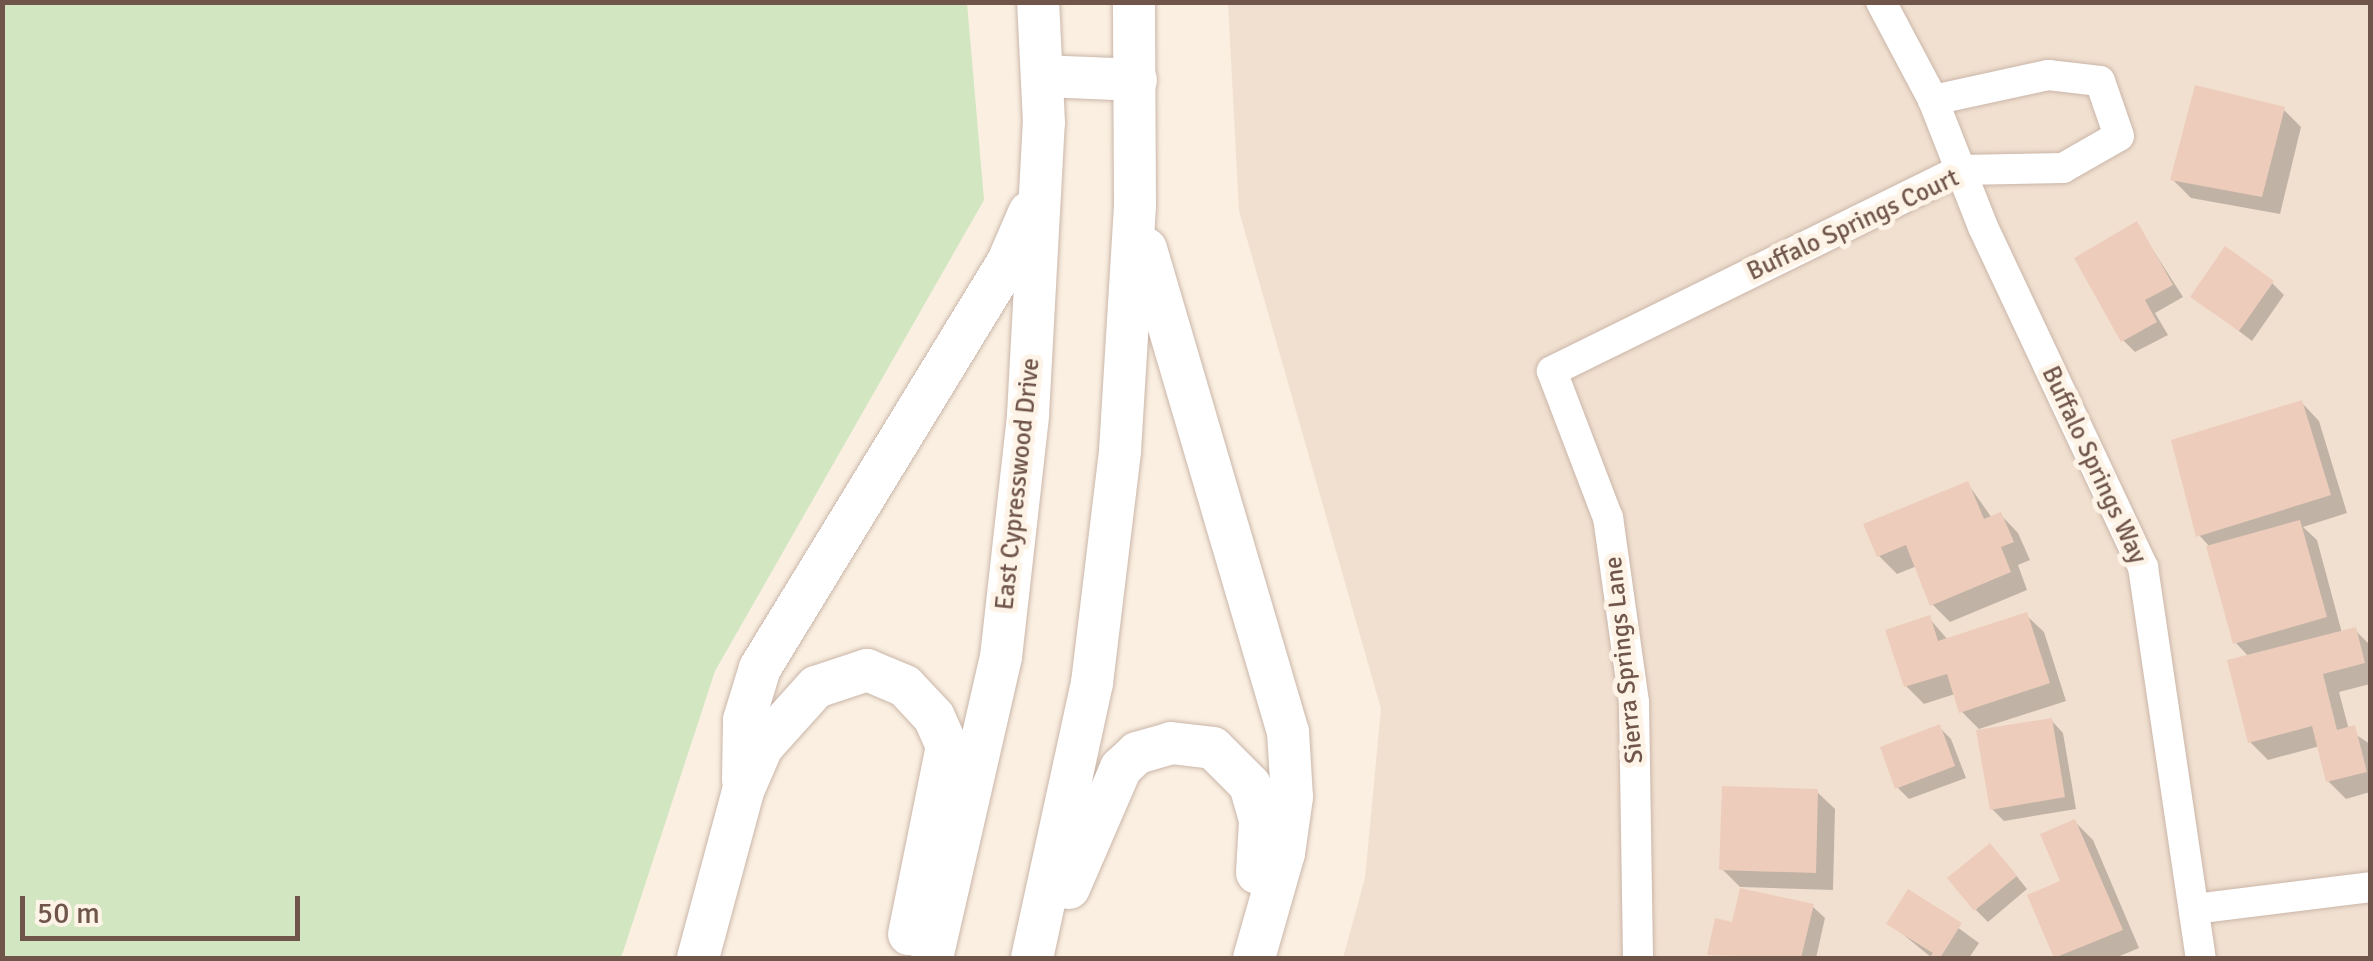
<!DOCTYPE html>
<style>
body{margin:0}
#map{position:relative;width:2373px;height:961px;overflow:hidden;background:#faefe1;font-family:Signika,sans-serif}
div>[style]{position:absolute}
.residential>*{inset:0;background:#f1e0d0}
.green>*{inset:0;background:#d2e6c1}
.shadow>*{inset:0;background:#0003}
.building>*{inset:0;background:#ecb}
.roads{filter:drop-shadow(0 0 2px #cab6a9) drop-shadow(0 0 2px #cab6a9)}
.minor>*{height:30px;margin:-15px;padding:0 15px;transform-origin:15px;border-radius:15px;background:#fff}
.secondary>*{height:42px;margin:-21px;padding:0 21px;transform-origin:21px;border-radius:21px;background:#fff}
span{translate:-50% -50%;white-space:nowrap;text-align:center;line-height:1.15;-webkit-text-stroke:10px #fef3e7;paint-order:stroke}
.street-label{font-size:25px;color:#70554a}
.frame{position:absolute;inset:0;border:5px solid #70554a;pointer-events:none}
.scale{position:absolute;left:20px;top:896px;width:280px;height:45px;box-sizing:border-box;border:5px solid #70554a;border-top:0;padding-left:12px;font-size:30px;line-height:35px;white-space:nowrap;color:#70554a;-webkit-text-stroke:8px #fef3e7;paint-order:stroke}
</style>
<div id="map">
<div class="residential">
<i style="clip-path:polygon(1228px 3px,2370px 3px,2370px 958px,1343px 958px,1365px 878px,1381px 709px,1239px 211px)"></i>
</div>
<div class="green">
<i style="clip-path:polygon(2px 3px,967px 3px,984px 200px,715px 671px,621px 958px,3px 958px)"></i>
</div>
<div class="shadow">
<i style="clip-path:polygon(2284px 110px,2301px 127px,2280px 214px,2191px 198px,2173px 180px)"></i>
<i style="clip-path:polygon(2137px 225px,2183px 297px,2155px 313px,2168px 335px,2135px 352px,2123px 340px)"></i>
<i style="clip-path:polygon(2272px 283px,2284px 295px,2252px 341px,2193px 296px)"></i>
<i style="clip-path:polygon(2302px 403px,2319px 421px,2347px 513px,2303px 527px,2317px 540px,2342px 633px,2355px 630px,2370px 645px,2370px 684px,2339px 692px,2349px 730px,2370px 744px,2370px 792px,2346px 799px,2328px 781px,2320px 746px,2268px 760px,2250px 742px,2249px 657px,2236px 643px,2209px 546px,2199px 535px)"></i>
<i style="clip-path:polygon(1968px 484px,1992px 518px,2001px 515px,2018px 533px,2030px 560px,2018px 565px,2027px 590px,1950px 622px,1932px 604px,1917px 566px,1897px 574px,1879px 556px)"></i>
<i style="clip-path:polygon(2026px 615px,2044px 632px,2066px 701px,1979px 729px,1961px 711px,1955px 694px,1924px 704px,1906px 686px,1929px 618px,1948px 640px)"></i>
<i style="clip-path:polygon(2051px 720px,2063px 733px,2076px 809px,2004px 821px,1992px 809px)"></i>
<i style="clip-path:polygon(1939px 727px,1951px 739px,1966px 778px,1909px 799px,1897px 787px)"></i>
<i style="clip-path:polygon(1817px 792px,1835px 809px,1833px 890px,1740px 887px,1722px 869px)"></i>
<i style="clip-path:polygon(2075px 822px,2093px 840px,2139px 948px,2115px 958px,2057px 958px,2030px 896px,2063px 882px)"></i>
<i style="clip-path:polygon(2002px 858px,2027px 889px,1988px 922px,1976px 910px)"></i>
<i style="clip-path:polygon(1909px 892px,1979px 943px,1969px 958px,1932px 958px,1889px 923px)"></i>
<i style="clip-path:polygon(1812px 906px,1825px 918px,1816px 958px,1710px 954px)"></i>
</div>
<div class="building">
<i style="clip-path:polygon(2195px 85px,2285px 107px,2262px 197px,2170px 180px)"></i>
<i style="clip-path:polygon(2137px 221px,2173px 285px,2145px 300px,2157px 322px,2121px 342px,2074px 258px)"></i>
<i style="clip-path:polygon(2225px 246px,2274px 281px,2239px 331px,2190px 297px)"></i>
<i style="clip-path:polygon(2302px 400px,2331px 495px,2196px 537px,2171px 440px)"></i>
<i style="clip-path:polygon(1968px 481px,1984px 519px,2001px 512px,2014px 542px,2001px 547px,2011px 572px,1930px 606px,1906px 545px,1877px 557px,1863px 524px)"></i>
<i style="clip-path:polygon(2300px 520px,2327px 617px,2233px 644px,2206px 546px)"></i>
<i style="clip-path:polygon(2027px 612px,2050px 683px,1959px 713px,1947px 674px,1904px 687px,1885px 630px,1930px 615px,1938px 641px)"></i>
<i style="clip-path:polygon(2356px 627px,2365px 663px,2323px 674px,2337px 730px,2355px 725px,2367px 772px,2326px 782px,2312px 726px,2248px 743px,2227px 660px)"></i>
<i style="clip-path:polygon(2052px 718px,2065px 797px,1990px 810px,1976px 730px)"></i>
<i style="clip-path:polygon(1940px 724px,1955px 766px,1895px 789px,1880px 747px)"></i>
<i style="clip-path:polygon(1722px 786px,1818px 789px,1816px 873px,1719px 870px)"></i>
<i style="clip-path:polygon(2075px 819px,2123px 930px,2054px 958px,2027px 895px,2060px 881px,2040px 834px)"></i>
<i style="clip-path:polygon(1990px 843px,2017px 876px,1974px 911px,1947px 878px)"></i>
<i style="clip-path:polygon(1740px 888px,1814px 904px,1801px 958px,1707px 955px,1715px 918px,1732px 922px)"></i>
<i style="clip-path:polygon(1908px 889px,1962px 923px,1940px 958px,1929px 958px,1933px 953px,1886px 924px)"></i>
</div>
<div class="roads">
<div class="minor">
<i style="left:1881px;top:2px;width:111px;rotate:62deg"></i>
<i style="left:1933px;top:100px;width:136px;rotate:68.5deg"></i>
<i style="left:1983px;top:227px;width:376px;rotate:64.8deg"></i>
<i style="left:2143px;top:567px;width:395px;rotate:81.6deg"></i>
<i style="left:2194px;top:909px;width:177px;rotate:-7.1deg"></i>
<i style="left:1638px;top:958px;width:256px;rotate:-90.9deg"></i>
<i style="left:1634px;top:702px;width:186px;rotate:-98deg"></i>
<i style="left:1608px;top:518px;width:157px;rotate:-110.9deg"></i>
<i style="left:1552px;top:371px;width:456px;rotate:-26.2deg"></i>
<i style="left:1961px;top:170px;width:102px;rotate:-1.1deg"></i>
<i style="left:2063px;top:168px;width:64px;rotate:-29.7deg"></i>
<i style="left:2119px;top:136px;width:58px;rotate:-109.1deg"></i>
<i style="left:2100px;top:81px;width:52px;rotate:-173.4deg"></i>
<i style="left:2048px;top:75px;width:118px;rotate:167.7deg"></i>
</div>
<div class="secondary">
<i style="left:1042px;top:76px;width:94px;rotate:2.4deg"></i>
<i style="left:1146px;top:249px;width:503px;rotate:73.62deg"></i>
<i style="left:1288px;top:732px;width:65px;rotate:86.5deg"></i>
<i style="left:1292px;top:797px;width:57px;rotate:98.1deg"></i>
<i style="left:1284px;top:853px;width:109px;rotate:105.9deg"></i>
<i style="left:743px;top:780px;width:60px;rotate:-89deg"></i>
<i style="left:744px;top:720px;width:54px;rotate:-72.9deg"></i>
<i style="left:760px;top:668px;width:474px;rotate:-58.6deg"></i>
<i style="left:1007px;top:264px;width:56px;rotate:-66.7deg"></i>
<i style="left:1069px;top:888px;width:131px;rotate:-66.6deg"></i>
<i style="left:1121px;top:768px;width:22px;rotate:-43deg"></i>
<i style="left:1137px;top:753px;width:35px;rotate:-16deg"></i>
<i style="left:1171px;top:743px;width:42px;rotate:6.8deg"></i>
<i style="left:1213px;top:748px;width:52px;rotate:45deg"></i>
<i style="left:1250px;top:785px;width:37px;rotate:74deg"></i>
<i style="left:1260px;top:821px;width:52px;rotate:93.3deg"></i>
<i style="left:698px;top:958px;width:173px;rotate:-74.9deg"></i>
<i style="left:743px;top:791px;width:48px;rotate:-66.6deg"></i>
<i style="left:762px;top:747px;width:81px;rotate:-48deg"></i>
<i style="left:816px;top:687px;width:54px;rotate:-18.4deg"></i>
<i style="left:867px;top:670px;width:41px;rotate:22.8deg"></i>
<i style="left:905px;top:686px;width:42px;rotate:46.9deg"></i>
<i style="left:934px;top:717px;width:32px;rotate:66deg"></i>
<i style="left:947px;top:746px;width:192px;rotate:101.4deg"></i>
<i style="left:932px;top:958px;width:309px;rotate:-77.1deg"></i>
<i style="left:1001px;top:657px;width:244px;rotate:-83.6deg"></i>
<i style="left:1028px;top:415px;width:292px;rotate:-86.9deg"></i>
<i style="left:1044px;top:123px;width:121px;rotate:-92.8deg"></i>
<i style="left:1032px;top:958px;width:281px;rotate:-77.7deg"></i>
<i style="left:1092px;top:683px;width:234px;rotate:-83.1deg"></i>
<i style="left:1120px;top:451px;width:246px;rotate:-86.5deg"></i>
<i style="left:1135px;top:205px;width:203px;rotate:-90.3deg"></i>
</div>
</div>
<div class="street-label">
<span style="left:1853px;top:225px;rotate:-25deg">Buffalo Springs Court</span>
<span style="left:2094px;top:465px;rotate:65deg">Buffalo Springs Way</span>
<span style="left:1018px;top:484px;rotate:-84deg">East Cypresswood Drive</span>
<span style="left:1624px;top:660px;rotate:-96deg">Sierra Springs Lane</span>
</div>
<div class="frame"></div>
<div class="scale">50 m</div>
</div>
